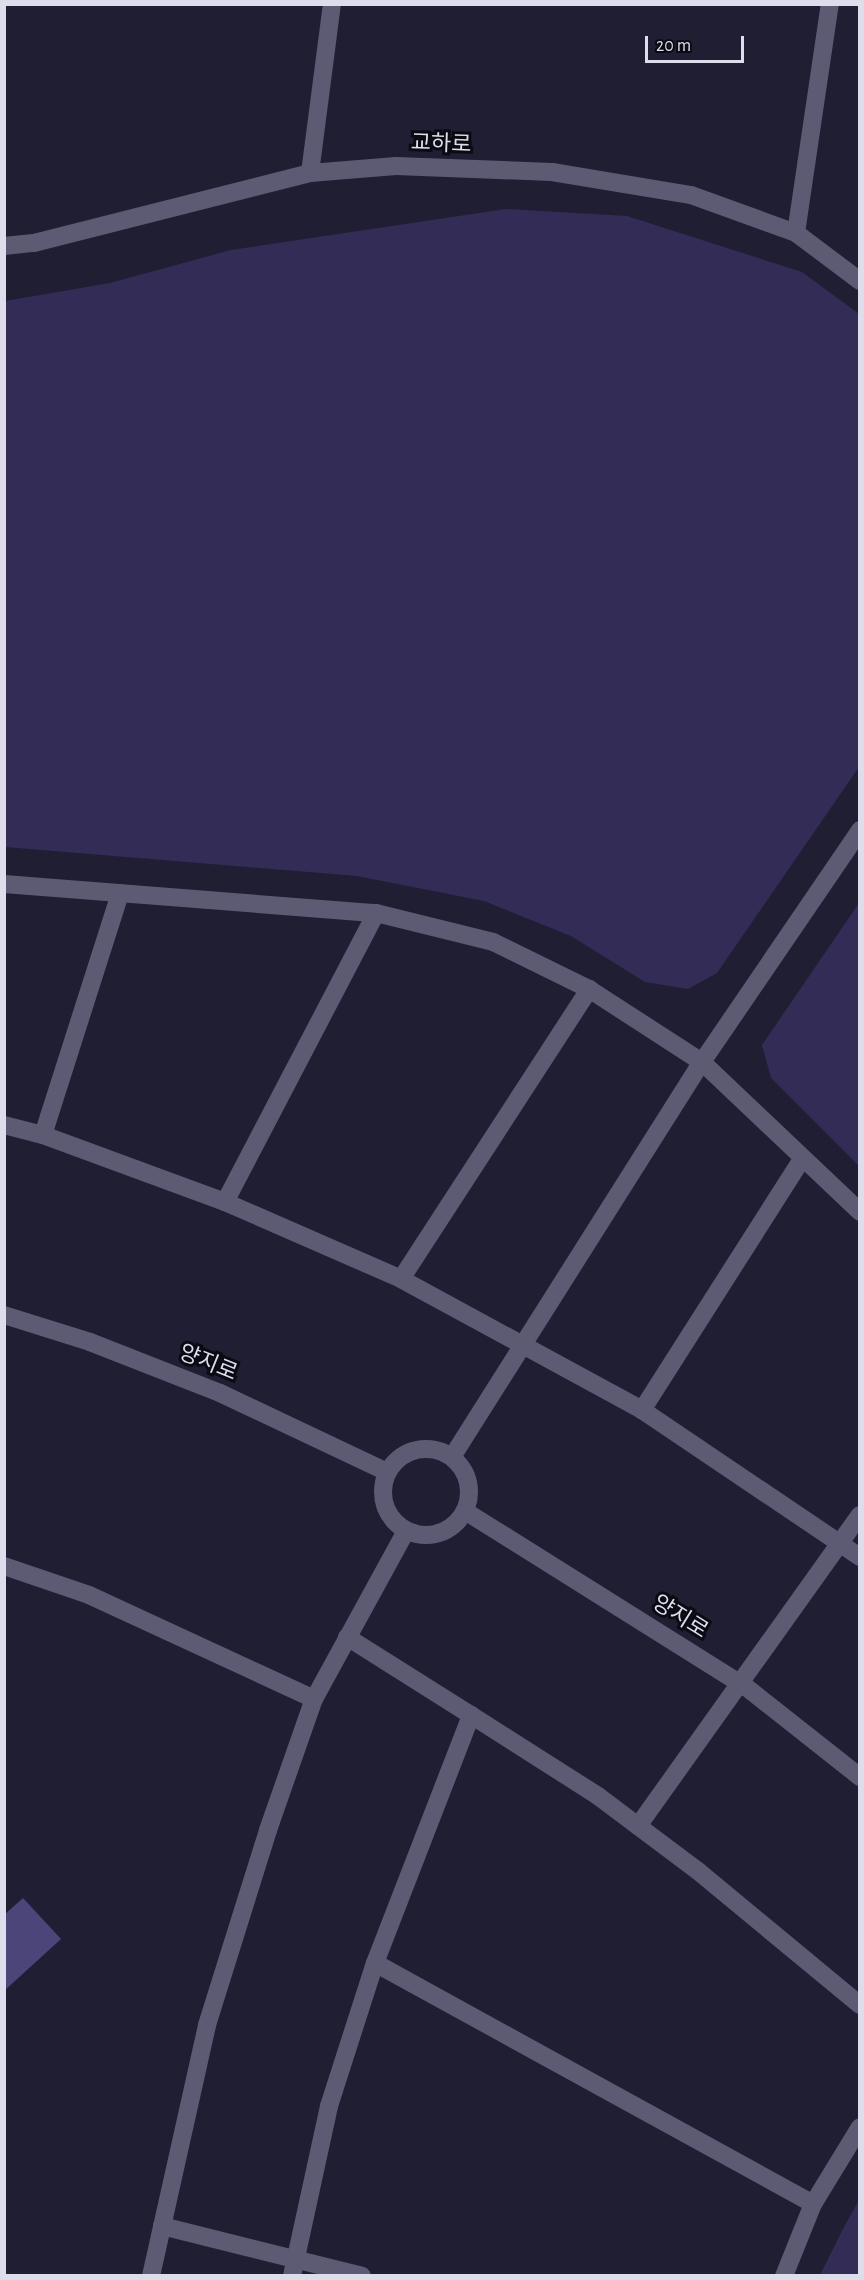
<!DOCTYPE html>
<meta charset="utf-8">
<style>
body{margin:0}
#map{position:relative;width:864px;height:2280px;overflow:hidden;background:#201e33;font-family:"Alegreya Sans","Noto Sans KR",sans-serif}
div>[style]{position:absolute}
.green>*{inset:0;background:#322c56}
.building>*{inset:0;background:#4b457a}
.minor>*{height:18px;margin:-9px;padding:0 9px;transform-origin:9px;border-radius:9px;background:#5c5b73}
.minor>.ring{margin:-9px;padding:0;box-sizing:content-box;background:none;border:18px solid #5c5b73;border-radius:50%}
span{translate:-50% -50%;white-space:nowrap;text-align:center;line-height:1.15;-webkit-text-stroke:6px #0a0a13;paint-order:stroke}
.street-label{font-size:22px;color:#deddec}
.frame{position:absolute;inset:0;border:6px solid #deddec;pointer-events:none}
.scale{position:absolute;left:645px;top:36px;width:99px;height:27px;box-sizing:border-box;border:3px solid #deddec;border-top:0;padding-left:8px;font-size:18px;line-height:21px;white-space:nowrap;color:#deddec;-webkit-text-stroke:4px #0a0a13;paint-order:stroke}
</style>
<div id="map">
<div class="green">
<i style="clip-path:polygon(506px 209px,627px 216px,802px 272px,859px 314px,859px 767px,717px 973px,688px 989px,645px 982px,571px 936px,484px 901px,357px 876px,5px 847px,5px 301px,110px 283px,231px 250px)"></i>
<i style="clip-path:polygon(859px 903px,859px 1166px,771px 1078px,762px 1045px)"></i>
<i style="clip-path:polygon(859px 2200px,859px 2275px,820px 2275px,844px 2227px)"></i>
</div>
<div class="building">
<i style="clip-path:polygon(23px 1898px,61px 1939px,4px 1991px,4px 1915px)"></i>
</div>
<div class="minor">
<i style="left:310px;top:173px;width:170px;rotate:-82.6deg"></i>
<i style="left:796px;top:233px;width:232px;rotate:-81.6deg"></i>
<i style="left:4px;top:246px;width:30px;rotate:-6deg"></i>
<i style="left:34px;top:243px;width:285px;rotate:-14.2deg"></i>
<i style="left:310px;top:173px;width:86px;rotate:-4.7deg"></i>
<i style="left:396px;top:166px;width:156px;rotate:2.2deg"></i>
<i style="left:552px;top:172px;width:141px;rotate:9.4deg"></i>
<i style="left:691px;top:195px;width:112px;rotate:19.9deg"></i>
<i style="left:796px;top:233px;width:80px;rotate:36.9deg"></i>
<i style="left:4px;top:884px;width:373px;rotate:4.5deg"></i>
<i style="left:376px;top:913px;width:121px;rotate:13.9deg"></i>
<i style="left:493px;top:942px;width:107px;rotate:26.1deg"></i>
<i style="left:589px;top:989px;width:135px;rotate:32.9deg"></i>
<i style="left:702px;top:1062px;width:218px;rotate:43.5deg"></i>
<i style="left:4px;top:1125px;width:40px;rotate:14.4deg"></i>
<i style="left:43px;top:1135px;width:194px;rotate:20.2deg"></i>
<i style="left:225px;top:1202px;width:192px;rotate:23.6deg"></i>
<i style="left:401px;top:1279px;width:274px;rotate:28.5deg"></i>
<i style="left:43px;top:1135px;width:254px;rotate:-72.3deg"></i>
<i style="left:802px;top:1159px;width:298px;rotate:122.5deg"></i>
<i style="left:642px;top:1410px;width:263px;rotate:34deg"></i>
<i style="left:225px;top:1202px;width:326px;rotate:-62.4deg"></i>
<i style="left:401px;top:1279px;width:346px;rotate:-57deg"></i>
<i style="left:4px;top:1315px;width:90px;rotate:17.4deg"></i>
<i style="left:90px;top:1342px;width:140px;rotate:21.4deg"></i>
<i style="left:220px;top:1393px;width:185px;rotate:25.3deg"></i>
<i class="ring" style="left:383px;top:1449px;width:68px;height:68px"></i>
<i style="left:452px;top:1457px;width:467px;rotate:-57.7deg"></i>
<i style="left:702px;top:1062px;width:281px;rotate:-55.7deg"></i>
<i style="left:465px;top:1511px;width:332px;rotate:32.1deg"></i>
<i style="left:746px;top:1687px;width:145px;rotate:38.3deg"></i>
<i style="left:4px;top:1566px;width:90px;rotate:18.8deg"></i>
<i style="left:89px;top:1595px;width:248px;rotate:24.8deg"></i>
<i style="left:347px;top:1637px;width:146px;rotate:32.2deg"></i>
<i style="left:638px;top:1826px;width:382px;rotate:-54.5deg"></i>
<i style="left:375px;top:1963px;width:500px;rotate:28.8deg"></i>
<i style="left:162px;top:2226px;width:206px;rotate:14deg"></i>
<i style="left:151px;top:2276px;width:257px;rotate:-77.4deg"></i>
<i style="left:207px;top:2025px;width:204px;rotate:-72.6deg"></i>
<i style="left:268px;top:1830px;width:139px;rotate:-70.7deg"></i>
<i style="left:314px;top:1699px;width:192px;rotate:-61.3deg"></i>
<i style="left:292px;top:2276px;width:174px;rotate:-77.7deg"></i>
<i style="left:329px;top:2106px;width:150px;rotate:-72.2deg"></i>
<i style="left:375px;top:1963px;width:266px;rotate:-68.8deg"></i>
<i style="left:471px;top:1715px;width:151px;rotate:32.5deg"></i>
<i style="left:598px;top:1796px;width:125px;rotate:36.9deg"></i>
<i style="left:698px;top:1871px;width:210px;rotate:39.6deg"></i>
<i style="left:784px;top:2276px;width:78px;rotate:-68.1deg"></i>
<i style="left:813px;top:2204px;width:90px;rotate:-58.6deg"></i>
</div>
<div class="street-label">
<span style="left:441px;top:144px;rotate:2deg">교하로</span>
<span style="left:208px;top:1363px;rotate:22deg">양지로</span>
<span style="left:680px;top:1617px;rotate:32deg">양지로</span>
</div>
<div class="frame"></div>
<div class="scale">20 m</div>
</div>
